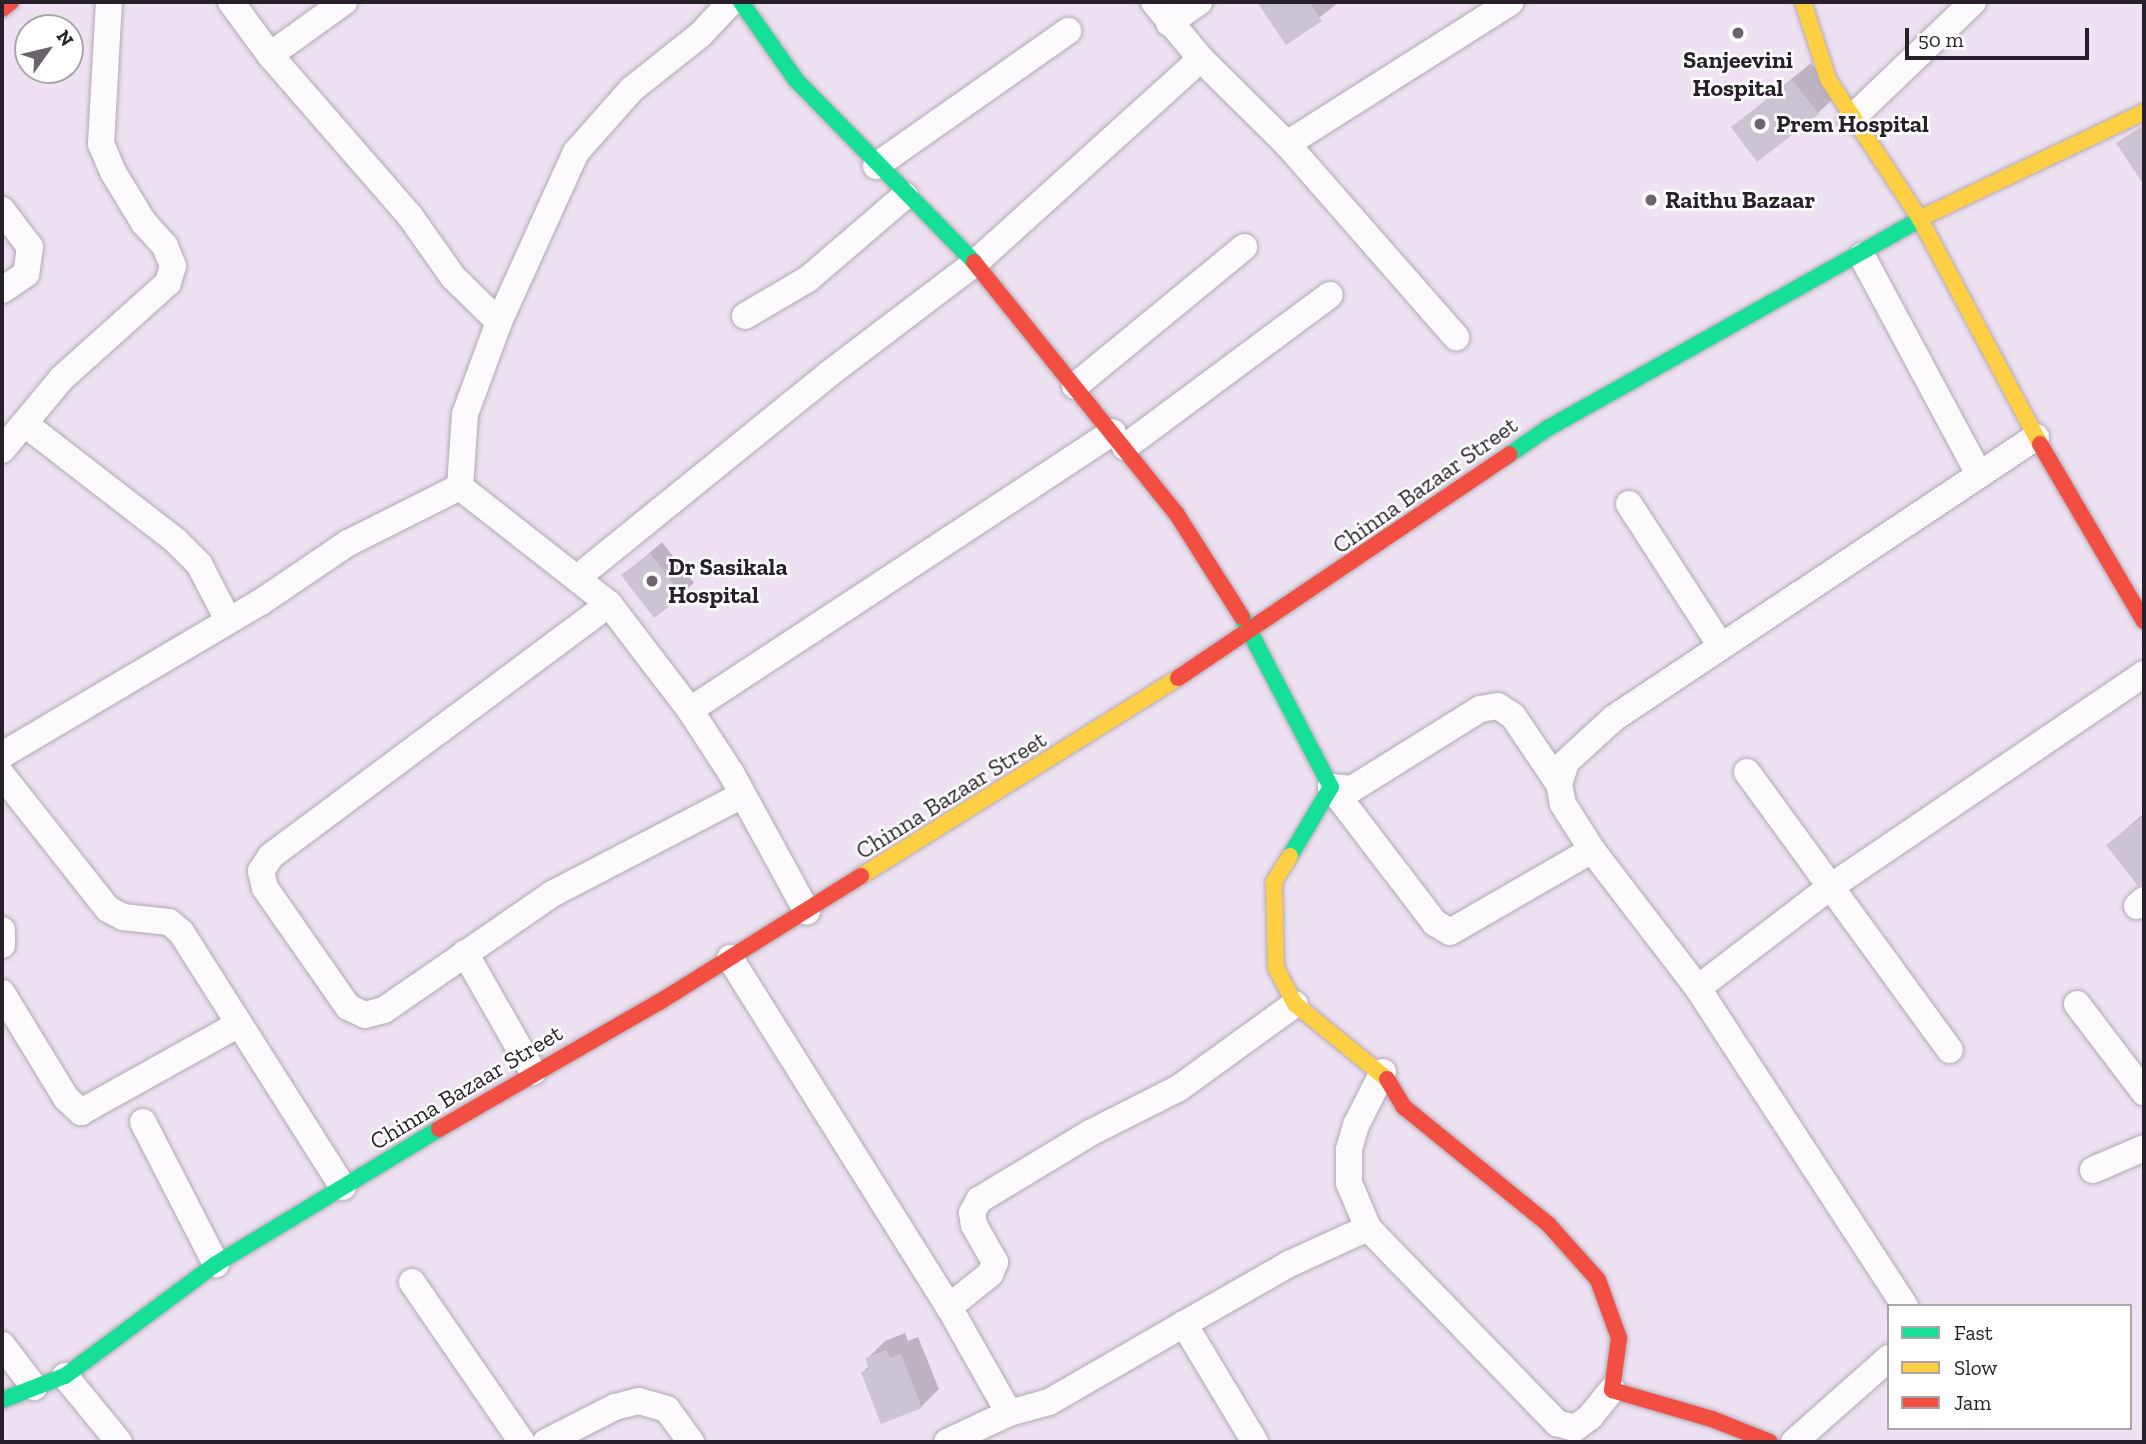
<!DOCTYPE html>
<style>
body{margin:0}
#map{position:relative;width:2146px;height:1444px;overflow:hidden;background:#eee1f2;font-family:"Zilla Slab",serif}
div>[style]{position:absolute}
.shadow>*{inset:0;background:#0003}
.building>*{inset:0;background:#ccc4d3}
.roads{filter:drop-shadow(0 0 2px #b2a8b4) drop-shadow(0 0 2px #b2a8b4)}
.street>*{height:26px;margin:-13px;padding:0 13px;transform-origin:13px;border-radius:13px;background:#fcfafd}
.fast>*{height:16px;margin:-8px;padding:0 8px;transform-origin:8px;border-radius:8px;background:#16e098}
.slow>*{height:16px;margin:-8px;padding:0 8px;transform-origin:8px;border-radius:8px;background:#ffcf43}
.jam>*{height:16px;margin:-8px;padding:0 8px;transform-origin:8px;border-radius:8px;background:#f24e42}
.dots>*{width:19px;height:19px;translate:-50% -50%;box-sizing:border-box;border:4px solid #fff;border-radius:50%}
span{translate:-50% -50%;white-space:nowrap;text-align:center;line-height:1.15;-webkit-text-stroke:5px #fff;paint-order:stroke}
.poi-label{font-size:24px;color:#271f29;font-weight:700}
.left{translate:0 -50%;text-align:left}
.street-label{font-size:24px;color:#271f29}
.frame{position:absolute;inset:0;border:4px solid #271f29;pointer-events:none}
.legend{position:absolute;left:1887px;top:1304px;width:245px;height:126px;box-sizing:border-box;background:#fff;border:2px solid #a9a5a9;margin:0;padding:9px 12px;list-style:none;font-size:21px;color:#271f29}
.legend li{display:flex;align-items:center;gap:14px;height:35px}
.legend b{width:35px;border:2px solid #a9a5a9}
.north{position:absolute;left:14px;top:14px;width:70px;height:70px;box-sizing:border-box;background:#fff;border:2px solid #a9a5a9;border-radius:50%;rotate:56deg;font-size:19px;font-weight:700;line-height:28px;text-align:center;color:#271f29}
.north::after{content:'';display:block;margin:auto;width:24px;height:32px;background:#6d636f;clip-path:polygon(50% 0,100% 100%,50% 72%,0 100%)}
.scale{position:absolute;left:1905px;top:28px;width:184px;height:32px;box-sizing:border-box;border:4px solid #271f29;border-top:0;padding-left:9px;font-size:21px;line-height:24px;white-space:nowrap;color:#271f29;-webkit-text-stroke:5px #fff;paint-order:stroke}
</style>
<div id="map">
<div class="shadow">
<i style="clip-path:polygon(1259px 2px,1339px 2px,1287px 43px)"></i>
<i style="clip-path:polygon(1811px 63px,1836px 96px,1818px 113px,1733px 127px)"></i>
<i style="clip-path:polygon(662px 542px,694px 583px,655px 616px,623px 576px)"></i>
<i style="clip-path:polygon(2144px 813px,2144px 879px,2138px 883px,2108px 845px)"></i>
<i style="clip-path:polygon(905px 1333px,908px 1341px,918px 1337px,939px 1389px,921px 1407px,863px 1372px,869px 1366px,867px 1359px,885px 1341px)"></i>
</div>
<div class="building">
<i style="clip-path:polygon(1257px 2px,1309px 2px,1322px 21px,1286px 45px)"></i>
<i style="clip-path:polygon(1792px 80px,1819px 114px,1757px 162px,1731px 127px)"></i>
<i style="clip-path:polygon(2144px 125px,2144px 185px,2116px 143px)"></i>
<i style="clip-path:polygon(650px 553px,683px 596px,654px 618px,621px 575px)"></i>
<i style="clip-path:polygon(2144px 815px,2144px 881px,2138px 886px,2106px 845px)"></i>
<i style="clip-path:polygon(887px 1350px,890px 1358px,901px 1354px,922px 1408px,881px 1424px,861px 1372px,869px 1369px,865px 1358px)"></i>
</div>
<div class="roads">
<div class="street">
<i style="left:231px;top:2px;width:66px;rotate:53.7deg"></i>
<i style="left:270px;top:55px;width:213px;rotate:49deg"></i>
<i style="left:410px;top:216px;width:75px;rotate:54.8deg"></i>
<i style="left:453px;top:277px;width:64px;rotate:44.4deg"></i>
<i style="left:731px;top:2px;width:45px;rotate:133.2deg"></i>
<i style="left:700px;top:35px;width:87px;rotate:141.5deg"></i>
<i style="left:632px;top:89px;width:84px;rotate:131.6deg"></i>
<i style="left:576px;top:152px;width:187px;rotate:114.4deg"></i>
<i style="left:499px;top:322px;width:98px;rotate:110.3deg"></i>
<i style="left:465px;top:414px;width:73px;rotate:93.9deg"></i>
<i style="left:460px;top:487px;width:189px;rotate:38.1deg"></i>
<i style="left:609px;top:604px;width:133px;rotate:52.6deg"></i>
<i style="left:690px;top:710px;width:75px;rotate:56.9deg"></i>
<i style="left:731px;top:773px;width:158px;rotate:61.3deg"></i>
<i style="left:1154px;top:2px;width:74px;rotate:50.5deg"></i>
<i style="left:1201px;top:59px;width:121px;rotate:44.7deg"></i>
<i style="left:1287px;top:144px;width:265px;rotate:-32.4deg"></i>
<i style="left:1169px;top:23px;width:37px;rotate:-35deg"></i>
<i style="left:270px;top:55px;width:91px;rotate:-35.6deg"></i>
<i style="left:1851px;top:119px;width:169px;rotate:-43.8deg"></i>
<i style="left:1287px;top:144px;width:257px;rotate:48.8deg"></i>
<i style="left:876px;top:166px;width:235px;rotate:-35.1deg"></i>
<i style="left:2px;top:210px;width:46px;rotate:52.9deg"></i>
<i style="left:30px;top:247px;width:27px;rotate:98deg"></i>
<i style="left:26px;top:274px;width:29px;rotate:146deg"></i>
<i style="left:1862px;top:256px;width:247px;rotate:61.8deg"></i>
<i style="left:745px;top:316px;width:73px;rotate:-30.4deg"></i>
<i style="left:808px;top:279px;width:128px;rotate:-40.6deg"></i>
<i style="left:1075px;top:386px;width:219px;rotate:-39.4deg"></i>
<i style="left:25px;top:424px;width:190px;rotate:37.7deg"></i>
<i style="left:175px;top:540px;width:34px;rotate:45deg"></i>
<i style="left:199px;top:564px;width:63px;rotate:62.6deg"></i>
<i style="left:1125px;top:447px;width:255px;rotate:-36.6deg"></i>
<i style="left:2px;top:450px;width:94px;rotate:-50.2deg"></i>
<i style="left:62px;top:378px;width:142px;rotate:-41.9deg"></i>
<i style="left:168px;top:283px;width:18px;rotate:-74deg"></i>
<i style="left:173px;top:266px;width:22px;rotate:-112deg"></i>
<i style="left:165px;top:246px;width:31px;rotate:-132deg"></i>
<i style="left:144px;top:223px;width:60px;rotate:-121.3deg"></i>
<i style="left:113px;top:172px;width:30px;rotate:-113deg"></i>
<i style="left:101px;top:144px;width:142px;rotate:-86.8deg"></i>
<i style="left:1629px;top:504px;width:169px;rotate:57.1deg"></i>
<i style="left:577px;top:578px;width:326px;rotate:-39deg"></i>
<i style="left:830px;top:373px;width:182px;rotate:-37.2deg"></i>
<i style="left:975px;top:263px;width:304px;rotate:-42.1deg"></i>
<i style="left:609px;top:604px;width:422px;rotate:143.3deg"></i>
<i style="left:271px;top:856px;width:18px;rotate:124deg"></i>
<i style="left:261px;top:871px;width:17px;rotate:77deg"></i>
<i style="left:265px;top:888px;width:145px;rotate:55.1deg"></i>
<i style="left:348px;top:1007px;width:19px;rotate:25deg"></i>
<i style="left:365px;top:1015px;width:20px;rotate:-15deg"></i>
<i style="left:384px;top:1010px;width:204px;rotate:-34.6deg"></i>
<i style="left:552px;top:894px;width:214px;rotate:-27.5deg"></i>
<i style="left:690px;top:710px;width:506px;rotate:-33.31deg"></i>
<i style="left:2px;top:755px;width:301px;rotate:-30.6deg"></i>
<i style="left:261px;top:602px;width:105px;rotate:-34.1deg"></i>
<i style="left:348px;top:543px;width:125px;rotate:-26.6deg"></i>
<i style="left:1747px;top:772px;width:344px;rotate:53.9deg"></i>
<i style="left:2px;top:775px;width:171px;rotate:51.7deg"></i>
<i style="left:108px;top:909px;width:17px;rotate:28deg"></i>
<i style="left:123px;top:917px;width:46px;rotate:6.2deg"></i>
<i style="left:169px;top:922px;width:16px;rotate:40deg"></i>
<i style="left:181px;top:932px;width:302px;rotate:57.6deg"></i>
<i style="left:1331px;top:787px;width:171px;rotate:52.6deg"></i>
<i style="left:1435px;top:923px;width:17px;rotate:31deg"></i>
<i style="left:1450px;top:932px;width:164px;rotate:-30deg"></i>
<i style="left:1592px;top:850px;width:174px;rotate:52.5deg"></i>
<i style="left:1331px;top:787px;width:21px;rotate:5deg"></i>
<i style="left:1352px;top:789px;width:151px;rotate:-32deg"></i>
<i style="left:1480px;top:709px;width:18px;rotate:-9deg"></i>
<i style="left:1498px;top:706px;width:18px;rotate:34deg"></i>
<i style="left:1513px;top:716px;width:82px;rotate:55.9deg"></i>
<i style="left:1592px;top:850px;width:54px;rotate:-122.2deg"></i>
<i style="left:1563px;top:804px;width:20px;rotate:-101deg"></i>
<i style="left:1559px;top:784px;width:23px;rotate:-72deg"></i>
<i style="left:1566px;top:762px;width:65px;rotate:-42.5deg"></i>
<i style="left:1614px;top:718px;width:507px;rotate:-33.66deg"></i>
<i style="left:2137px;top:906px;width:9px;rotate:-41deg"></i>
<i style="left:2px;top:930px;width:15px;rotate:90deg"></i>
<i style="left:465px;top:953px;width:137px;rotate:60.3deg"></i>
<i style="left:730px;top:958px;width:412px;rotate:57.9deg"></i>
<i style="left:2px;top:993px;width:123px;rotate:58.6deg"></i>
<i style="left:66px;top:1098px;width:21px;rotate:43deg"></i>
<i style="left:81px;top:1112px;width:181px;rotate:-29.1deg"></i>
<i style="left:2077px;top:1004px;width:111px;rotate:52.7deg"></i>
<i style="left:1383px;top:1072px;width:59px;rotate:117deg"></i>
<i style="left:1356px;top:1125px;width:26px;rotate:106deg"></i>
<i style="left:1349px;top:1150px;width:33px;rotate:90deg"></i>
<i style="left:1349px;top:1183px;width:49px;rotate:67.1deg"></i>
<i style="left:1368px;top:1228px;width:272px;rotate:45.9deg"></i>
<i style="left:1557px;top:1423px;width:19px;rotate:16deg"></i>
<i style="left:1575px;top:1428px;width:19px;rotate:-36deg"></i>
<i style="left:1590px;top:1417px;width:35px;rotate:-51deg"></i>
<i style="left:143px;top:1122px;width:160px;rotate:62.8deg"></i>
<i style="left:2093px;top:1170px;width:56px;rotate:-23.3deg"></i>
<i style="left:412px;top:1282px;width:194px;rotate:55.5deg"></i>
<i style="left:1905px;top:1306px;width:379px;rotate:-123.1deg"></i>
<i style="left:1698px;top:988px;width:165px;rotate:-37.4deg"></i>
<i style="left:1829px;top:888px;width:381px;rotate:-34.2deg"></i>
<i style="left:2px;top:1345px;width:53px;rotate:52.7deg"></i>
<i style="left:65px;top:1376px;width:85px;rotate:50.7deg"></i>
<i style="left:1009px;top:1413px;width:122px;rotate:-119.5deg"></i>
<i style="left:949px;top:1307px;width:53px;rotate:-38.8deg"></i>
<i style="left:990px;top:1274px;width:13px;rotate:-67deg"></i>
<i style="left:995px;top:1262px;width:43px;rotate:-119.6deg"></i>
<i style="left:974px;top:1225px;width:12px;rotate:-99deg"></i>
<i style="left:972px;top:1213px;width:15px;rotate:-62deg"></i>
<i style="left:979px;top:1200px;width:130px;rotate:-31.1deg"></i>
<i style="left:1090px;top:1133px;width:100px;rotate:-26.8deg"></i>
<i style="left:1179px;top:1088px;width:143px;rotate:-35.9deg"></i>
<i style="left:546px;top:1442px;width:77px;rotate:-26.9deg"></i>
<i style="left:615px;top:1407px;width:25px;rotate:-14deg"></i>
<i style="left:639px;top:1401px;width:29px;rotate:16deg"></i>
<i style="left:667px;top:1409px;width:41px;rotate:54deg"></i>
<i style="left:947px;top:1442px;width:68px;rotate:-25.1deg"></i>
<i style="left:1009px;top:1413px;width:41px;rotate:-15.4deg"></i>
<i style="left:1049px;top:1402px;width:156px;rotate:-30deg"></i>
<i style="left:1255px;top:1442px;width:138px;rotate:-121deg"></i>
<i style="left:1184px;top:1324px;width:121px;rotate:-29.7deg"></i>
<i style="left:1289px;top:1264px;width:87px;rotate:-24.5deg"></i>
<i style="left:1794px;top:1442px;width:127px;rotate:-41.5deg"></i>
</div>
<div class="fast">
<i style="left:741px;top:2px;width:95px;rotate:54.8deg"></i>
<i style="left:796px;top:80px;width:255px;rotate:45.6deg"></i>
<i style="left:1510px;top:454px;width:46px;rotate:-34.4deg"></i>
<i style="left:1548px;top:428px;width:437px;rotate:-29.3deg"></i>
<i style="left:1242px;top:617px;width:192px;rotate:62.4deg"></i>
<i style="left:1331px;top:787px;width:80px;rotate:120.7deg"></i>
<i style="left:2px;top:1400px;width:67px;rotate:-20.9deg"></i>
<i style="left:65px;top:1376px;width:188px;rotate:-36.6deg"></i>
<i style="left:216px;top:1264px;width:261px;rotate:-31.2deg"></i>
</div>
<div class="slow">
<i style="left:1803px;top:2px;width:81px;rotate:72deg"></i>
<i style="left:1828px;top:79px;width:168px;rotate:56.7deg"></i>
<i style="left:1920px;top:219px;width:255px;rotate:61.9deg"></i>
<i style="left:1929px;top:214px;width:238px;rotate:-25.4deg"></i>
<i style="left:1290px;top:856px;width:31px;rotate:122deg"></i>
<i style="left:1274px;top:882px;width:86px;rotate:88.7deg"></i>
<i style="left:1276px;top:968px;width:41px;rotate:62.2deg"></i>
<i style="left:1295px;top:1004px;width:119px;rotate:39.2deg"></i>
<i style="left:861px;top:876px;width:374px;rotate:-32deg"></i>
</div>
<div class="jam">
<i style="left:2px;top:9px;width:11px;rotate:-38deg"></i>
<i style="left:974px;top:262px;width:322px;rotate:51.2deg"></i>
<i style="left:1176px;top:513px;width:123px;rotate:57.6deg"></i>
<i style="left:2040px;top:444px;width:205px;rotate:59.6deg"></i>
<i style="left:1178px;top:678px;width:400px;rotate:-34deg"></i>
<i style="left:1387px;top:1079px;width:33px;rotate:59deg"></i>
<i style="left:1404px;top:1107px;width:186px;rotate:39.1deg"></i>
<i style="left:1548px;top:1224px;width:75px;rotate:48.2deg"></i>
<i style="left:1598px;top:1280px;width:62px;rotate:70.1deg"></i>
<i style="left:1619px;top:1338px;width:52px;rotate:97.7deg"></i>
<i style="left:1612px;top:1390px;width:104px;rotate:16.2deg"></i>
<i style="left:1712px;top:1419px;width:62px;rotate:21.6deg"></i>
<i style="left:439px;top:1129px;width:256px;rotate:-30deg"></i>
<i style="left:661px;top:1001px;width:236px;rotate:-32deg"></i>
</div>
</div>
<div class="dots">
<i style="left:1738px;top:33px;background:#6d636f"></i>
<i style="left:1760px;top:124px;background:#6d636f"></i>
<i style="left:1651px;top:200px;background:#6d636f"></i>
<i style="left:652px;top:581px;background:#6d636f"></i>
</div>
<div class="poi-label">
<span style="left:1738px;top:74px">Sanjeevini<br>Hospital</span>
<span class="left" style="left:1776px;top:124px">Prem Hospital</span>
<span class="left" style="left:1665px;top:200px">Raithu Bazaar</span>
<span class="left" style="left:668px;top:581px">Dr Sasikala<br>Hospital</span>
</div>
<div class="street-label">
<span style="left:1425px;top:485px;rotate:-35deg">Chinna Bazaar Street</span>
<span style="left:951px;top:795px;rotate:-32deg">Chinna Bazaar Street</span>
<span style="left:466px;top:1087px;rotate:-31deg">Chinna Bazaar Street</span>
</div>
<div class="frame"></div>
<ul class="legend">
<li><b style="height:9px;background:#16e098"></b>Fast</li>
<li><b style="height:9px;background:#ffcf43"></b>Slow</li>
<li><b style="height:9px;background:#f24e42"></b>Jam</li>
</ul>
<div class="north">N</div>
<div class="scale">50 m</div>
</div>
